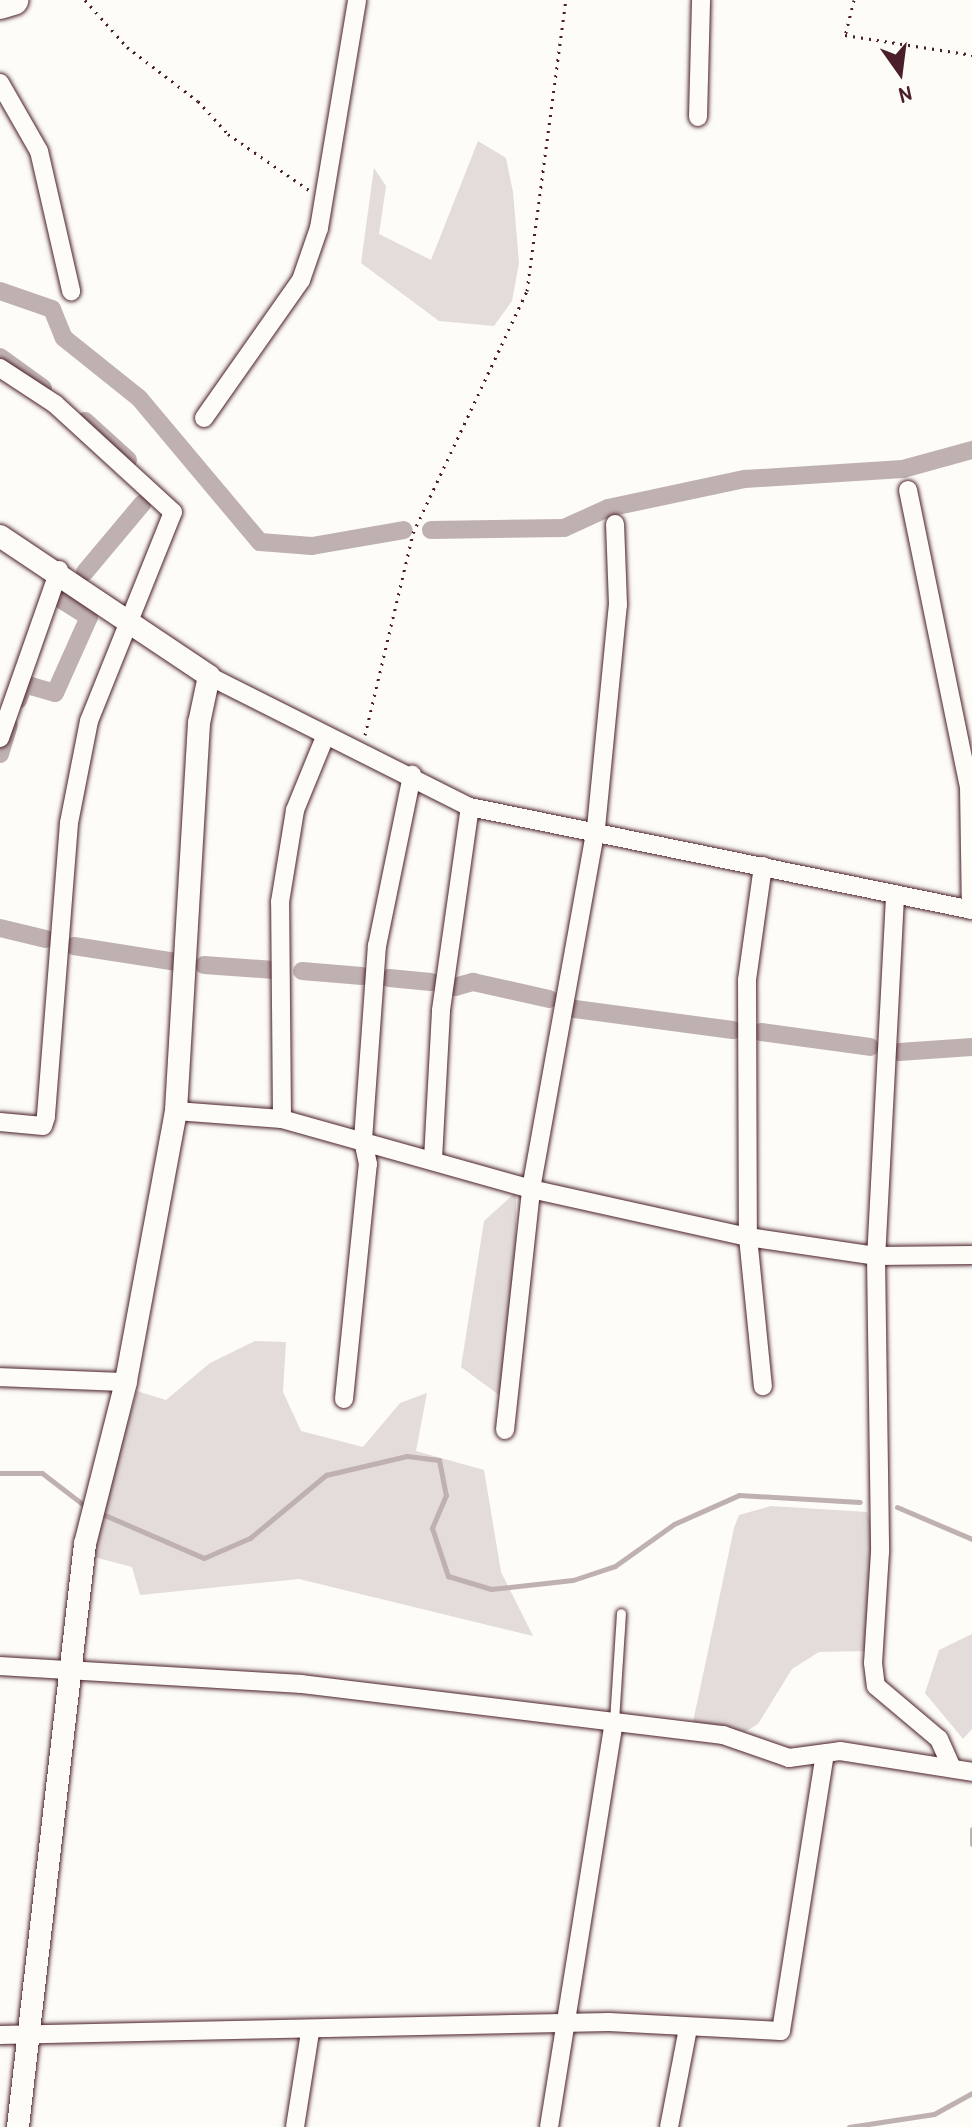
<!DOCTYPE html>
<style>
body{margin:0}
#map{position:relative;width:972px;height:2127px;overflow:hidden;background:#fdfcf7;font-family:"Patrick Hand",sans-serif}
div>[style]{position:absolute}
.green>*{inset:0;background:#e3dcda}
.stream>*{height:5px;margin:-2.5px;padding:0 2.5px;transform-origin:2.5px;border-radius:2.5px;background:#c0b1b1}
.canal>*{height:18px;margin:-9px;padding:0 9px;transform-origin:9px;border-radius:9px;background:#c0b1b1}
.path>*{height:3px;margin-top:-1.5px;transform-origin:0;background:repeating-linear-gradient(90deg,#4a1f2b 0 2px,transparent 0 8px)}
.roads{filter:drop-shadow(0 0 2px #4a1f2b) drop-shadow(0 0 2px #4a1f2b)}
.service>*{height:9px;margin:-4.5px;padding:0 4.5px;transform-origin:4.5px;border-radius:4.5px;background:#fdfcf7}
.minor>*{height:18px;margin:-9px;padding:0 9px;transform-origin:9px;border-radius:9px;background:#fdfcf7}
.tertiary>*{height:22px;margin:-11px;padding:0 11px;transform-origin:11px;border-radius:11px;background:#fdfcf7}
.trunk>*{height:30px;margin:-15px;padding:0 15px;transform-origin:15px;border-radius:15px;background:#fdfcf7}
span{translate:-50% -50%;white-space:nowrap;text-align:center;line-height:1.15;-webkit-text-stroke:8px #fdfcf7;paint-order:stroke}
.north{position:absolute;left:860px;top:32px;width:80px;height:80px;-webkit-text-stroke:6px #fdfcf7;paint-order:stroke;rotate:166deg;font-size:22px;font-weight:700;line-height:32px;text-align:center;color:#4a1f2b}
.north::after{content:'';display:block;margin:auto;width:28px;height:36px;background:#4a1f2b;clip-path:polygon(50% 0,100% 100%,50% 72%,0 100%)}
</style>
<div id="map">
<div class="green">
<i style="clip-path:polygon(478px 141px,506px 158px,513px 192px,519px 263px,512px 301px,494px 326px,439px 321px,361px 263px,374px 168px,386px 186px,379px 234px,431px 260px)"></i>
<i style="clip-path:polygon(516px 1192px,516px 1294px,499px 1395px,461px 1367px,484px 1221px)"></i>
<i style="clip-path:polygon(255px 1341px,286px 1342px,283px 1392px,301px 1431px,363px 1447px,400px 1403px,427px 1393px,416px 1451px,484px 1470px,501px 1572px,533px 1636px,299px 1579px,140px 1595px,132px 1567px,90px 1556px,137px 1391px,166px 1400px,210px 1363px)"></i>
<i style="clip-path:polygon(771px 1506px,867px 1512px,873px 1533px,866px 1651px,819px 1652px,792px 1669px,758px 1724px,745px 1732px,693px 1722px,734px 1528px,739px 1515px)"></i>
<i style="clip-path:polygon(972px 1634px,972px 1729px,963px 1739px,925px 1693px,939px 1650px)"></i>
</div>
<div class="stream">
<i style="left:0;top:1473px;width:42px"></i>
<i style="left:42px;top:1473px;width:54px;rotate:37.5deg"></i>
<i style="left:897px;top:1507px;width:82px;rotate:23.1deg"></i>
<i style="left:100px;top:1513px;width:113px;rotate:23.4deg"></i>
<i style="left:204px;top:1558px;width:50px;rotate:-23.5deg"></i>
<i style="left:250px;top:1538px;width:99px;rotate:-39.7deg"></i>
<i style="left:326px;top:1475px;width:83px;rotate:-13.2deg"></i>
<i style="left:407px;top:1456px;width:32px;rotate:7deg"></i>
<i style="left:439px;top:1460px;width:36px;rotate:79deg"></i>
<i style="left:446px;top:1495px;width:36px;rotate:113deg"></i>
<i style="left:432px;top:1528px;width:51px;rotate:71.6deg"></i>
<i style="left:448px;top:1576px;width:45px;rotate:16.8deg"></i>
<i style="left:491px;top:1589px;width:82px;rotate:-6.3deg"></i>
<i style="left:573px;top:1580px;width:44px;rotate:-18.4deg"></i>
<i style="left:615px;top:1566px;width:72px;rotate:-35.4deg"></i>
<i style="left:674px;top:1524px;width:71px;rotate:-24deg"></i>
<i style="left:739px;top:1495px;width:121px;rotate:3.3deg"></i>
<i style="left:972px;top:1829px;width:15px;rotate:90deg"></i>
<i style="left:849px;top:2127px;width:86px;rotate:-8.7deg"></i>
<i style="left:934px;top:2114px;width:43px;rotate:-28.9deg"></i>
</div>
<div class="canal">
<i style="left:0;top:291px;width:55px;rotate:19.1deg"></i>
<i style="left:52px;top:309px;width:31px;rotate:68deg"></i>
<i style="left:64px;top:338px;width:96px;rotate:38.7deg"></i>
<i style="left:139px;top:398px;width:188px;rotate:50deg"></i>
<i style="left:260px;top:542px;width:52px;rotate:4.4deg"></i>
<i style="left:312px;top:546px;width:93px;rotate:-9.9deg"></i>
<i style="left:0;top:357px;width:53px;rotate:35.8deg"></i>
<i style="left:85px;top:421px;width:58px;rotate:42.2deg"></i>
<i style="left:431px;top:530px;width:133px;rotate:-0.9deg"></i>
<i style="left:564px;top:528px;width:48px;rotate:-24.4deg"></i>
<i style="left:608px;top:508px;width:140px;rotate:-12deg"></i>
<i style="left:745px;top:479px;width:158px;rotate:-3.6deg"></i>
<i style="left:903px;top:469px;width:72px;rotate:-15.4deg"></i>
<i style="left:85px;top:572px;width:89px;rotate:-50deg"></i>
<i style="left:18px;top:700px;width:17px;rotate:-69deg"></i>
<i style="left:24px;top:684px;width:32px;rotate:16deg"></i>
<i style="left:55px;top:693px;width:83px;rotate:-65.9deg"></i>
<i style="left:89px;top:617px;width:32px;rotate:-148deg"></i>
<i style="left:62px;top:600px;width:8px;rotate:-45deg"></i>
<i style="left:0;top:754px;width:30px;rotate:-73deg"></i>
<i style="left:0;top:928px;width:47px;rotate:13.4deg"></i>
<i style="left:74px;top:946px;width:103px;rotate:8.9deg"></i>
<i style="left:204px;top:965px;width:70px;rotate:4.1deg"></i>
<i style="left:302px;top:971px;width:60px;rotate:4.8deg"></i>
<i style="left:389px;top:978px;width:42px;rotate:5.4deg"></i>
<i style="left:455px;top:987px;width:19px;rotate:-16deg"></i>
<i style="left:473px;top:982px;width:78px;rotate:12.6deg"></i>
<i style="left:575px;top:1009px;width:159px;rotate:7.6deg"></i>
<i style="left:761px;top:1032px;width:110px;rotate:7.8deg"></i>
<i style="left:899px;top:1052px;width:73px;rotate:-3.9deg"></i>
</div>
<div class="path">
<i style="left:85px;top:0;width:63px;rotate:48.2deg"></i>
<i style="left:127px;top:47px;width:89px;rotate:37.3deg"></i>
<i style="left:198px;top:101px;width:45px;rotate:47.7deg"></i>
<i style="left:228px;top:134px;width:98px;rotate:34.7deg"></i>
<i style="left:854px;top:0;width:36px;rotate:104deg"></i>
<i style="left:845px;top:35px;width:129px;rotate:8.9deg"></i>
<i style="left:365px;top:735px;width:208px;rotate:-76.6deg"></i>
<i style="left:413px;top:533px;width:268px;rotate:-64.8deg"></i>
<i style="left:527px;top:291px;width:294px;rotate:-82.4deg"></i>
</div>
<div class="roads">
<div class="service">
<i style="left:614px;top:1721px;width:108px;rotate:-86.3deg"></i>
</div>
<div class="minor">
<i style="left:0;top:83px;width:78px;rotate:60.2deg"></i>
<i style="left:39px;top:151px;width:144px;rotate:77.1deg"></i>
<i style="left:698px;top:117px;width:117px;rotate:-88.5deg"></i>
<i style="left:0;top:368px;width:66px;rotate:33.2deg"></i>
<i style="left:55px;top:404px;width:160px;rotate:42.5deg"></i>
<i style="left:173px;top:512px;width:225px;rotate:111.9deg"></i>
<i style="left:89px;top:721px;width:104px;rotate:101.1deg"></i>
<i style="left:69px;top:823px;width:295px;rotate:94.5deg"></i>
<i style="left:46px;top:1117px;width:9px;rotate:108deg"></i>
<i style="left:43px;top:1126px;width:43px;rotate:-174.7deg"></i>
<i style="left:204px;top:418px;width:169px;rotate:-54.9deg"></i>
<i style="left:301px;top:280px;width:55px;rotate:-70.9deg"></i>
<i style="left:319px;top:228px;width:231px;rotate:-80.5deg"></i>
<i style="left:908px;top:490px;width:302px;rotate:78.4deg"></i>
<i style="left:969px;top:786px;width:124px;rotate:89.1deg"></i>
<i style="left:209px;top:676px;width:292px;rotate:26.7deg"></i>
<i style="left:470px;top:807px;width:512px;rotate:11.59deg"></i>
<i style="left:0;top:738px;width:178px;rotate:-70.6deg"></i>
<i style="left:763px;top:866px;width:115px;rotate:98deg"></i>
<i style="left:747px;top:980px;width:257px;rotate:89.8deg"></i>
<i style="left:748px;top:1237px;width:150px;rotate:84.3deg"></i>
<i style="left:895px;top:897px;width:360px;rotate:93deg"></i>
<i style="left:876px;top:1256px;width:296px;rotate:89.2deg"></i>
<i style="left:880px;top:1552px;width:111px;rotate:93.6deg"></i>
<i style="left:873px;top:1663px;width:23px;rotate:83deg"></i>
<i style="left:876px;top:1686px;width:82px;rotate:40.1deg"></i>
<i style="left:939px;top:1739px;width:32px;rotate:66deg"></i>
<i style="left:176px;top:1111px;width:106px;rotate:4.3deg"></i>
<i style="left:282px;top:1119px;width:259px;rotate:15.7deg"></i>
<i style="left:531px;top:1189px;width:222px;rotate:12.5deg"></i>
<i style="left:748px;top:1237px;width:129px;rotate:8.4deg"></i>
<i style="left:876px;top:1256px;width:96px;rotate:-0.6deg"></i>
<i style="left:282px;top:1119px;width:217px;rotate:-90.5deg"></i>
<i style="left:280px;top:902px;width:93px;rotate:-80.7deg"></i>
<i style="left:295px;top:810px;width:79px;rotate:-67.7deg"></i>
<i style="left:433px;top:1159px;width:149px;rotate:-86.9deg"></i>
<i style="left:441px;top:1010px;width:205px;rotate:-81.9deg"></i>
<i style="left:0;top:1377px;width:126px;rotate:2.3deg"></i>
<i style="left:344px;top:1399px;width:236px;rotate:-84.2deg"></i>
<i style="left:368px;top:1164px;width:25px;rotate:-102deg"></i>
<i style="left:363px;top:1140px;width:195px;rotate:-85.9deg"></i>
<i style="left:377px;top:946px;width:175px;rotate:-78.4deg"></i>
<i style="left:505px;top:1430px;width:242px;rotate:-83.8deg"></i>
<i style="left:531px;top:1189px;width:367px;rotate:-79.8deg"></i>
<i style="left:596px;top:828px;width:224px;rotate:-84.4deg"></i>
<i style="left:618px;top:605px;width:81px;rotate:-92.1deg"></i>
<i style="left:0;top:1666px;width:302px;rotate:3.4deg"></i>
<i style="left:301px;top:1684px;width:425px;rotate:6.9deg"></i>
<i style="left:723px;top:1735px;width:70px;rotate:19.2deg"></i>
<i style="left:789px;top:1758px;width:51px;rotate:-7.8deg"></i>
<i style="left:840px;top:1751px;width:134px;rotate:9deg"></i>
<i style="left:0;top:2035px;width:609px;rotate:-1.22deg"></i>
<i style="left:609px;top:2022px;width:172px;rotate:3deg"></i>
<i style="left:781px;top:2031px;width:281px;rotate:-81deg"></i>
<i style="left:295px;top:2127px;width:96px;rotate:-81deg"></i>
<i style="left:549px;top:2127px;width:411px;rotate:-80.9deg"></i>
<i style="left:669px;top:2127px;width:101px;rotate:-79.1deg"></i>
</div>
<div class="tertiary">
<i style="left:0;top:536px;width:252px;rotate:33.8deg"></i>
<i style="left:209px;top:676px;width:48px;rotate:102deg"></i>
<i style="left:199px;top:723px;width:389px;rotate:93.4deg"></i>
<i style="left:176px;top:1111px;width:276px;rotate:100.5deg"></i>
<i style="left:126px;top:1382px;width:167px;rotate:104.2deg"></i>
<i style="left:85px;top:1544px;width:587px;rotate:96.56deg"></i>
</div>
<div class="trunk">
<i style="left:0;top:4px;width:14px;rotate:-17deg"></i>
</div>
</div>
<div class="north">N</div>
</div>
